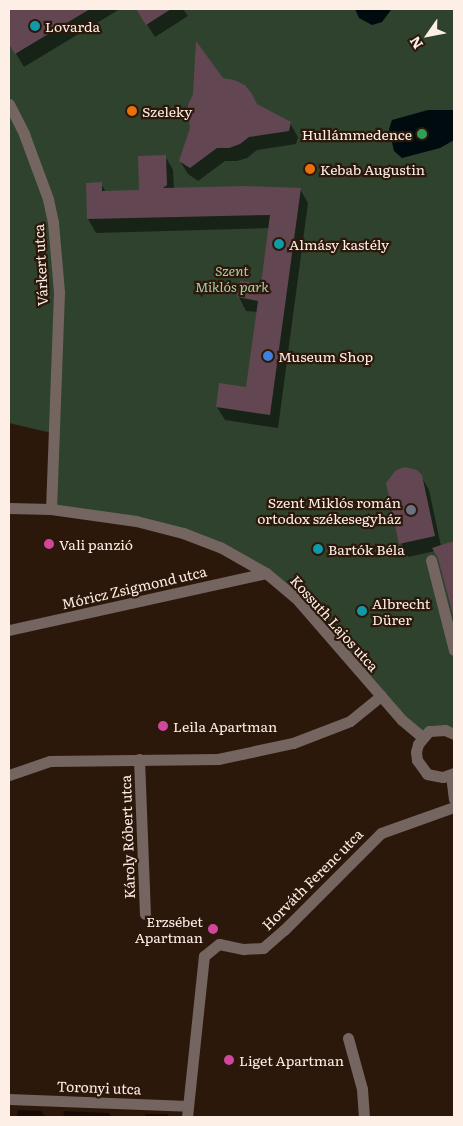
<!DOCTYPE html>
<meta charset="utf-8">
<style>
body{margin:0}
#map{position:relative;width:463px;height:1126px;overflow:hidden;background:#2c180b;font-family:Literata,serif}
div>[style]{position:absolute}
.green>*{inset:0;background:#2e422e}
.water>*{inset:0;background:#000b0f}
.shadow>*{inset:0;background:#0007}
.building>*{inset:0;background:#624752}
.minor>*{height:11px;margin:-5.5px;padding:0 5.5px;transform-origin:5.5px;border-radius:5.5px;background:#746561}
.dots>*{width:14px;height:14px;translate:-50% -50%;box-sizing:border-box;border:2px solid #2c180b;border-radius:50%}
span{translate:-50% -50%;white-space:nowrap;text-align:center;line-height:1.15;-webkit-text-stroke:4.5px #2c180b;paint-order:stroke}
.poi-label{font-size:14px;color:#fdeee6}
.left{translate:0 -50%;text-align:left}
.right{translate:-100% -50%;text-align:right}
.street-label{font-size:14px;color:#fdeee6}
.park-label{font-size:14px;color:#a5cfa4;font-style:italic}
.frame{position:absolute;inset:0;border:10px solid #fdeee6;pointer-events:none}
.north{position:absolute;left:403px;top:10px;width:50px;height:50px;-webkit-text-stroke:4px #2c180b;paint-order:stroke;rotate:237deg;font-size:14px;font-weight:700;line-height:20px;text-align:center;color:#fdeee6}
.north::after{content:'';display:block;margin:auto;width:18px;height:22px;background:#fdeee6;clip-path:polygon(50% 0,100% 100%,50% 72%,0 100%)}
</style>
<div id="map">
<div class="green">
<i style="clip-path:polygon(9px 9px,454px 9px,454px 734px,422px 737px,266px 573px,183px 533px,51px 509px,52px 433px,9px 423px)"></i>
</div>
<div class="water">
<i style="clip-path:polygon(355px 9px,391px 9px,391px 10px,382px 22px,372px 25px,359px 18px)"></i>
<i style="clip-path:polygon(428px 110px,454px 110px,454px 140px,440px 148px,402px 158px,394px 151px,389px 129px,392px 120px)"></i>
</div>
<div class="shadow">
<i style="clip-path:polygon(9px 9px,120px 9px,24px 67px,9px 42px)"></i>
<i style="clip-path:polygon(137px 9px,183px 9px,188px 16px,155px 37px)"></i>
<i style="clip-path:polygon(222px 79px,258px 107px,290px 123px,298px 137px,296px 144px,257px 150px,247px 158px,237px 161px,225px 161px,198px 181px,188px 174px,180px 161px)"></i>
<i style="clip-path:polygon(165px 156px,173px 170px,174px 189px,300px 189px,308px 203px,278px 428px,225px 420px,217px 407px,248px 388px,258px 312px,246px 311px,239px 297px,262px 286px,269px 228px,96px 233px,88px 219px,87px 184px,101px 184px,106px 192px,141px 191px)"></i>
<i style="clip-path:polygon(421px 476px,429px 490px,441px 546px,454px 542px,454px 609px,440px 559px,435px 551px,408px 557px,401px 543px)"></i>
<i style="clip-path:polygon(18px 1110px,41px 1111px,45px 1117px,17px 1117px)"></i>
<i style="clip-path:polygon(64px 1111px,109px 1113px,112px 1117px,63px 1117px)"></i>
<i style="clip-path:polygon(145px 1114px,167px 1114px,169px 1117px,145px 1117px)"></i>
</div>
<div class="building">
<i style="clip-path:polygon(9px 9px,90px 9px,15px 54px,9px 44px)"></i>
<i style="clip-path:polygon(136px 9px,171px 9px,146px 25px)"></i>
<i style="clip-path:polygon(196px 41px,223px 78px,234px 80px,245px 85px,252px 94px,257px 104px,291px 122px,289px 131px,249px 137px,240px 144px,229px 148px,217px 148px,190px 168px,179px 161px,190px 128px,188px 116px,188px 105px,193px 94px)"></i>
<i style="clip-path:polygon(166px 155px,167px 185px,163px 188px,244px 186px,301px 188px,270px 415px,216px 407px,219px 383px,246px 387px,258px 301px,237px 297px,240px 281px,261px 284px,270px 215px,87px 219px,86px 183px,102px 182px,102px 191px,139px 190px,138px 156px)"></i>
<i style="clip-path:polygon(405px 467px,417px 470px,422px 475px,435px 536px,399px 544px,386px 483px,396px 470px)"></i>
<i style="clip-path:polygon(454px 541px,454px 615px,453px 615px,438px 558px,432px 548px)"></i>
</div>
<div class="minor">
<i style="left:9px;top:104px;width:34px;rotate:63deg"></i>
<i style="left:24px;top:134px;width:69px;rotate:69.7deg"></i>
<i style="left:48px;top:199px;width:24px;rotate:78deg"></i>
<i style="left:53px;top:222px;width:70px;rotate:85.1deg"></i>
<i style="left:59px;top:292px;width:217px;rotate:92.1deg"></i>
<i style="left:9px;top:508px;width:42px;rotate:1.4deg"></i>
<i style="left:51px;top:509px;width:86px;rotate:8deg"></i>
<i style="left:136px;top:521px;width:49px;rotate:14.3deg"></i>
<i style="left:183px;top:533px;width:40px;rotate:21deg"></i>
<i style="left:220px;top:547px;width:53px;rotate:29.5deg"></i>
<i style="left:266px;top:573px;width:38px;rotate:40deg"></i>
<i style="left:295px;top:597px;width:163px;rotate:49deg"></i>
<i style="left:402px;top:720px;width:26px;rotate:40deg"></i>
<i style="left:431px;top:560px;width:93px;rotate:75.7deg"></i>
<i style="left:9px;top:630px;width:263px;rotate:-12.5deg"></i>
<i style="left:454px;top:734px;width:10px;rotate:-156deg"></i>
<i style="left:445px;top:730px;width:16px;rotate:176deg"></i>
<i style="left:429px;top:731px;width:17px;rotate:130deg"></i>
<i style="left:418px;top:744px;width:8px;rotate:104deg"></i>
<i style="left:416px;top:752px;width:8px;rotate:83deg"></i>
<i style="left:417px;top:760px;width:17px;rotate:54deg"></i>
<i style="left:427px;top:774px;width:16px;rotate:11deg"></i>
<i style="left:443px;top:777px;width:12px;rotate:-20deg"></i>
<i style="left:139px;top:759px;width:155px;rotate:87.8deg"></i>
<i style="left:9px;top:775px;width:43px;rotate:-18.9deg"></i>
<i style="left:50px;top:761px;width:168px;rotate:-0.7deg"></i>
<i style="left:218px;top:759px;width:38px;rotate:-12deg"></i>
<i style="left:255px;top:751px;width:39px;rotate:-12deg"></i>
<i style="left:293px;top:743px;width:61px;rotate:-21.1deg"></i>
<i style="left:350px;top:721px;width:40px;rotate:-39deg"></i>
<i style="left:451px;top:775px;width:24px;rotate:83deg"></i>
<i style="left:348px;top:1038px;width:53px;rotate:74.6deg"></i>
<i style="left:362px;top:1089px;width:28px;rotate:86deg"></i>
<i style="left:9px;top:1099px;width:179px;rotate:2.2deg"></i>
<i style="left:187px;top:1117px;width:162px;rotate:-84deg"></i>
<i style="left:204px;top:956px;width:19px;rotate:-39deg"></i>
<i style="left:219px;top:944px;width:25px;rotate:12deg"></i>
<i style="left:243px;top:949px;width:20px;rotate:-3deg"></i>
<i style="left:263px;top:948px;width:28px;rotate:-41deg"></i>
<i style="left:284px;top:930px;width:137px;rotate:-45deg"></i>
<i style="left:381px;top:833px;width:77px;rotate:-19.6deg"></i>
</div>
<div class="dots">
<i style="left:35px;top:26px;background:#0f9aa8"></i>
<i style="left:132px;top:111px;background:#e8710a"></i>
<i style="left:422px;top:134px;background:#2e9e5b"></i>
<i style="left:310px;top:169px;background:#e8710a"></i>
<i style="left:279px;top:244px;background:#0f9aa8"></i>
<i style="left:268px;top:356px;background:#3f7fe0"></i>
<i style="left:411px;top:510px;background:#6b7280"></i>
<i style="left:49px;top:544px;background:#d1479c"></i>
<i style="left:318px;top:549px;background:#0f9aa8"></i>
<i style="left:362px;top:611px;background:#0f9aa8"></i>
<i style="left:163px;top:726px;background:#d1479c"></i>
<i style="left:213px;top:929px;background:#d1479c"></i>
<i style="left:229px;top:1060px;background:#d1479c"></i>
</div>
<div class="poi-label">
<span class="left" style="left:45px;top:26px">Lovarda</span>
<span class="left" style="left:142px;top:111px">Szeleky</span>
<span class="right" style="left:412px;top:134px">Hullámmedence</span>
<span class="left" style="left:320px;top:169px">Kebab Augustin</span>
<span class="left" style="left:289px;top:244px">Almásy kastély</span>
<span class="left" style="left:278px;top:356px">Museum Shop</span>
<span class="right" style="left:401px;top:510px">Szent Miklós román<br>ortodox székesegyház</span>
<span class="left" style="left:59px;top:544px">Vali panzió</span>
<span class="left" style="left:328px;top:549px">Bartók Béla</span>
<span class="left" style="left:372px;top:611px">Albrecht<br>Dürer</span>
<span class="left" style="left:173px;top:726px">Leila Apartman</span>
<span class="right" style="left:203px;top:929px">Erzsébet<br>Apartman</span>
<span class="left" style="left:239px;top:1060px">Liget Apartman</span>
</div>
<div class="street-label">
<span style="left:40px;top:265px;rotate:-93deg">Várkert utca</span>
<span style="left:134px;top:587px;rotate:-13deg">Móricz Zsigmond utca</span>
<span style="left:335px;top:623px;rotate:48deg">Kossuth Lajos utca</span>
<span style="left:127px;top:837px;rotate:-92deg">Károly Róbert utca</span>
<span style="left:312px;top:879px;rotate:-45deg">Horváth Ferenc utca</span>
<span style="left:99px;top:1087px;rotate:2deg">Toronyi utca</span>
</div>
<div class="park-label">
<span style="left:232px;top:278px">Szent<br>Miklós park</span>
</div>
<div class="frame"></div>
<div class="north">N</div>
</div>
